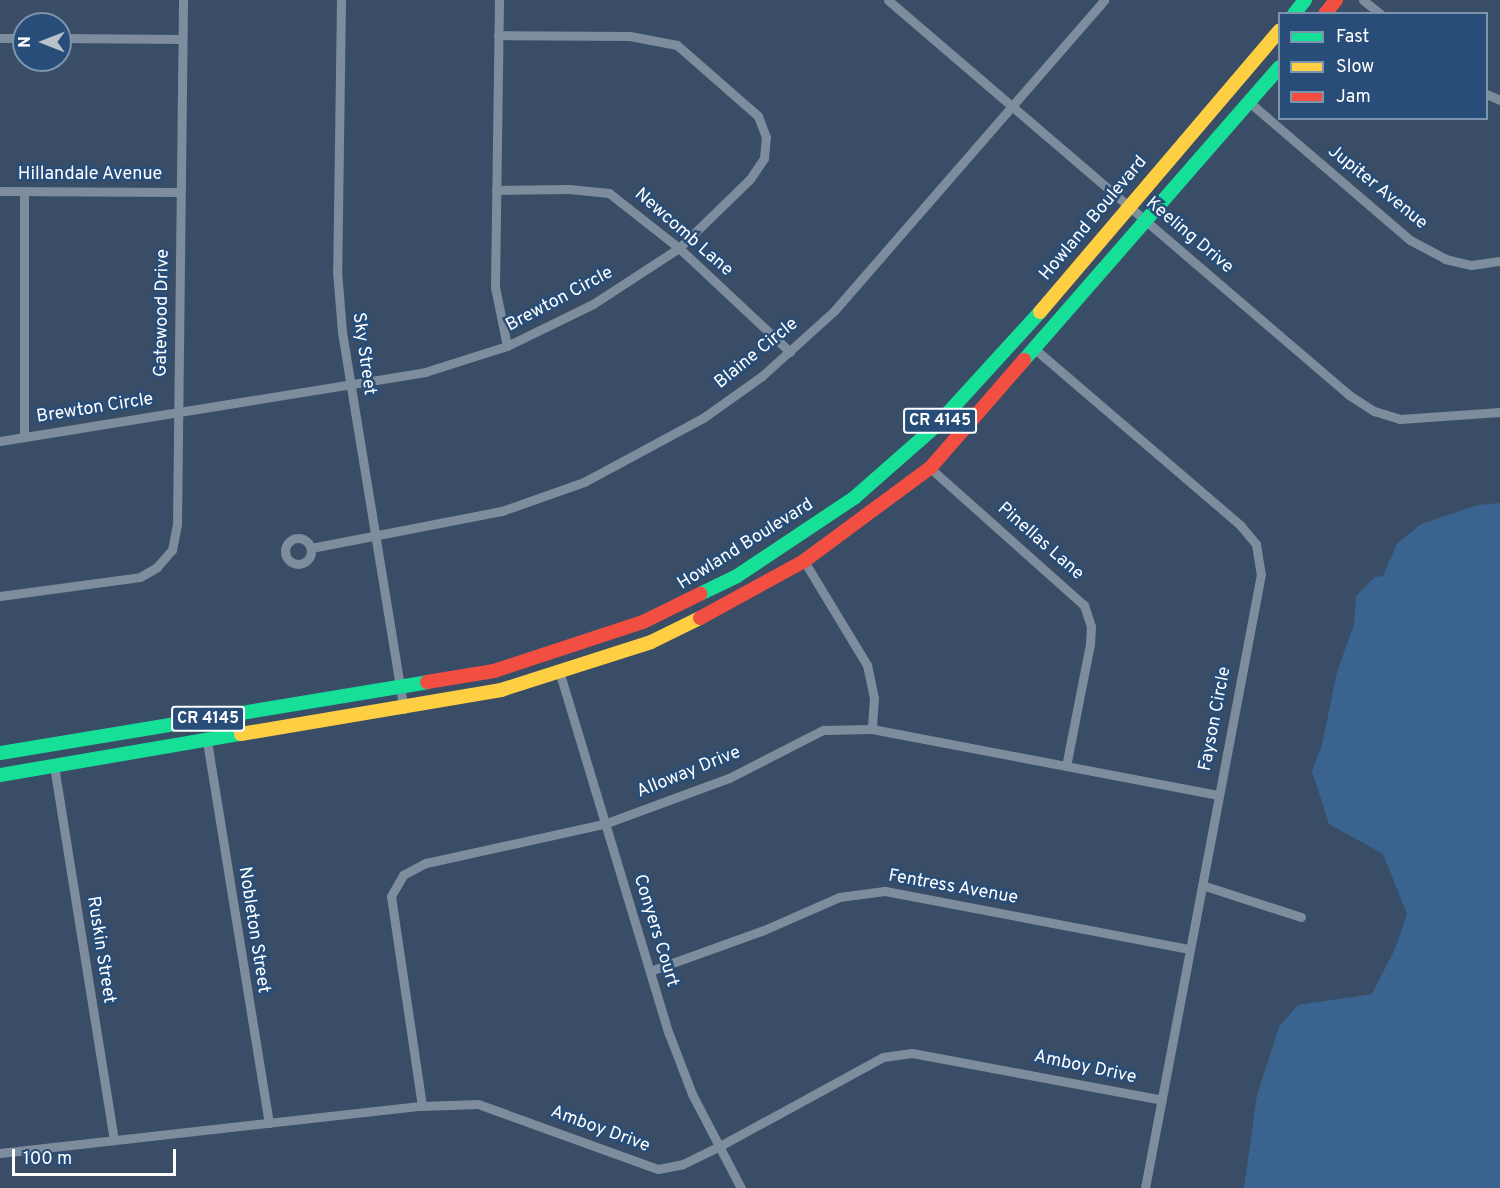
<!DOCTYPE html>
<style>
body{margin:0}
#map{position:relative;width:1500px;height:1188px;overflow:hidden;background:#394e66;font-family:Overpass,sans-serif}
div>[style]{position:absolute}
.green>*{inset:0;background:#3a648f}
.street>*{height:9px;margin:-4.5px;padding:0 4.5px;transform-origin:4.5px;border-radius:4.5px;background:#7d8d9d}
.street>.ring{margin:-4.5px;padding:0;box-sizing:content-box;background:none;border:9px solid #7d8d9d;border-radius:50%}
.fast>*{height:14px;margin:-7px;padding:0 7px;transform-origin:7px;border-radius:7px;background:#16e098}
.slow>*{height:14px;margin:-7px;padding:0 7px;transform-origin:7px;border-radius:7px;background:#ffcf43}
.jam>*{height:14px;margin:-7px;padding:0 7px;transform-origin:7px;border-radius:7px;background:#f24e42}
span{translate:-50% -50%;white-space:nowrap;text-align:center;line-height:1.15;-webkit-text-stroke:5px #274d78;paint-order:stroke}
.shield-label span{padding:2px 4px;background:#274d78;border:2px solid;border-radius:4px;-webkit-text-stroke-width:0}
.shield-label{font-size:16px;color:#fff;font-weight:700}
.street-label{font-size:18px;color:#fff}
.legend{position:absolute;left:1278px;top:12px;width:210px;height:108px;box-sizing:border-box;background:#274d78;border:2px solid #7d94ae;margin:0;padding:8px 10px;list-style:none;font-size:18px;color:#fff}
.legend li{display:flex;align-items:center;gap:12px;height:30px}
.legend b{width:30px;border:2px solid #7d94ae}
.north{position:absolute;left:12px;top:12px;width:60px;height:60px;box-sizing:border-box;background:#274d78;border:2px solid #7d94ae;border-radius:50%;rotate:270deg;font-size:16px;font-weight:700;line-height:24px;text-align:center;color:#fff}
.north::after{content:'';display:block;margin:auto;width:21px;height:27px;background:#bac1c9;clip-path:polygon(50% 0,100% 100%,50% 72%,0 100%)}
.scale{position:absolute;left:12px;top:1149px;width:164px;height:27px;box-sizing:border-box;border:3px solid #fff;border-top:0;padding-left:8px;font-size:18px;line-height:21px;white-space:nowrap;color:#fff;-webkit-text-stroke:4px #274d78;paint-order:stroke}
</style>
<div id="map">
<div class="green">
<i style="clip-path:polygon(1500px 503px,1500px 1188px,1244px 1188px,1257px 1095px,1279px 1027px,1298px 1005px,1372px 994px,1395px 949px,1407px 914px,1383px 854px,1329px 824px,1312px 771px,1322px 745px,1337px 672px,1354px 625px,1356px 596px,1375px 577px,1383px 576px,1397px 544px,1421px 524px,1478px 505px)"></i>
</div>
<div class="street">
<i style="left:341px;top:0;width:271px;rotate:90.8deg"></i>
<i style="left:337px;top:271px;width:61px;rotate:85.3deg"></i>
<i style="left:342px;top:332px;width:382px;rotate:80.7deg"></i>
<i style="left:499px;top:0;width:287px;rotate:90.8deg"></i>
<i style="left:495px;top:287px;width:60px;rotate:78.5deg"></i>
<i style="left:888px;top:0;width:607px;rotate:40.59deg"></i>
<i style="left:1349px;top:395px;width:30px;rotate:33deg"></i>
<i style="left:1374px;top:411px;width:27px;rotate:17deg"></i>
<i style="left:1400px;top:419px;width:100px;rotate:-4deg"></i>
<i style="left:1363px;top:0;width:22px;rotate:39deg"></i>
<i style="left:0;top:38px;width:24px"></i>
<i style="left:60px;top:38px;width:122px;rotate:0.5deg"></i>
<i style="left:1486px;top:94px;width:15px;rotate:23deg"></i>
<i style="left:1249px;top:102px;width:212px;rotate:40.6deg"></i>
<i style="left:1410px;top:240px;width:40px;rotate:28deg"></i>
<i style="left:1445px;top:259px;width:27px;rotate:13deg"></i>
<i style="left:1471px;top:265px;width:29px;rotate:-8deg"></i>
<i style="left:496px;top:190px;width:73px;rotate:-0.8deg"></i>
<i style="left:569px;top:189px;width:40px;rotate:5.7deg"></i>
<i style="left:609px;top:193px;width:89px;rotate:38.2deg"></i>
<i style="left:679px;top:248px;width:152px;rotate:43.1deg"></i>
<i style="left:0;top:191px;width:180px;rotate:0.3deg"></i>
<i style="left:1036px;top:350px;width:269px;rotate:40.6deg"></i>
<i style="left:1240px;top:525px;width:25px;rotate:50deg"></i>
<i style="left:1256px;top:544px;width:30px;rotate:81deg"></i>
<i style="left:1261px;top:574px;width:625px;rotate:100.7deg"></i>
<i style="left:24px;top:437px;width:246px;rotate:-90deg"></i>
<i style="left:0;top:441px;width:431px;rotate:-9.2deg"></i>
<i style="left:425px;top:372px;width:86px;rotate:-17.6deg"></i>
<i style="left:507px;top:346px;width:96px;rotate:-26deg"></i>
<i style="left:593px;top:304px;width:103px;rotate:-33.1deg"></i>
<i style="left:679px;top:248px;width:99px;rotate:-44.2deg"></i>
<i style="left:750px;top:179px;width:25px;rotate:-56deg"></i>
<i style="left:764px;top:158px;width:21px;rotate:-85deg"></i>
<i style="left:766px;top:137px;width:22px;rotate:-111deg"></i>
<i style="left:758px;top:116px;width:108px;rotate:-138.8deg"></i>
<i style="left:677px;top:45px;width:48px;rotate:-169.2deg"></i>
<i style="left:630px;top:36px;width:132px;rotate:-179.6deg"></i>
<i style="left:930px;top:468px;width:206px;rotate:41.7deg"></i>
<i style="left:1084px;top:605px;width:22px;rotate:72deg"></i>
<i style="left:1091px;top:626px;width:18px;rotate:93deg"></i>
<i style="left:1090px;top:644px;width:124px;rotate:101.1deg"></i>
<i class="ring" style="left:285px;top:538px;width:17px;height:17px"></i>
<i style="left:311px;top:548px;width:195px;rotate:-11deg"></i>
<i style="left:502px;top:511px;width:87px;rotate:-19.5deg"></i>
<i style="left:584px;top:482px;width:135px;rotate:-28.3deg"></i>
<i style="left:703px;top:418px;width:72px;rotate:-35.4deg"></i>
<i style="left:762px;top:376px;width:97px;rotate:-42.1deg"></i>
<i style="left:834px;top:311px;width:412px;rotate:-49deg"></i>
<i style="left:804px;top:561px;width:122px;rotate:58.8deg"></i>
<i style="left:867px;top:665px;width:34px;rotate:78deg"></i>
<i style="left:874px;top:698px;width:31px;rotate:94deg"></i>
<i style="left:0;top:596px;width:141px;rotate:-7.7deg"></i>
<i style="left:140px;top:577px;width:20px;rotate:-30deg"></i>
<i style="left:157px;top:567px;width:23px;rotate:-49deg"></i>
<i style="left:172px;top:550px;width:26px;rotate:-79deg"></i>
<i style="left:177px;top:524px;width:524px;rotate:-89.34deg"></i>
<i style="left:560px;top:674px;width:376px;rotate:73.2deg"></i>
<i style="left:669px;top:1034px;width:64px;rotate:69deg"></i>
<i style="left:692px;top:1094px;width:106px;rotate:62.5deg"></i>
<i style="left:207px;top:741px;width:387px;rotate:80.8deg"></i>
<i style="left:54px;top:766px;width:379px;rotate:80.9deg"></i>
<i style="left:1202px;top:885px;width:104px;rotate:17.9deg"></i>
<i style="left:650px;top:971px;width:121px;rotate:-19.8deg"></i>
<i style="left:764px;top:930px;width:82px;rotate:-23.7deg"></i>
<i style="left:839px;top:897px;width:46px;rotate:-7.4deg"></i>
<i style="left:885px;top:891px;width:310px;rotate:10.8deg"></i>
<i style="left:422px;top:1106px;width:212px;rotate:-98.4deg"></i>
<i style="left:391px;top:896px;width:24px;rotate:-60deg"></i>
<i style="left:403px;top:875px;width:26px;rotate:-28deg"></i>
<i style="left:426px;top:863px;width:182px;rotate:-12.4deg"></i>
<i style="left:604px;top:824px;width:133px;rotate:-20.2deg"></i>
<i style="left:729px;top:778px;width:106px;rotate:-27.1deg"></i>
<i style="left:823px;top:730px;width:49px;rotate:-1.2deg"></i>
<i style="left:872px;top:729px;width:353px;rotate:10.8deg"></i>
<i style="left:0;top:1153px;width:425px;rotate:-6.4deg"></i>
<i style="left:422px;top:1106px;width:56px;rotate:-2deg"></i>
<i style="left:478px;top:1104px;width:191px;rotate:19.9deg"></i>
<i style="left:658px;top:1169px;width:25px;rotate:-11deg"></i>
<i style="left:683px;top:1164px;width:39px;rotate:-26deg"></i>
<i style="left:718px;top:1147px;width:188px;rotate:-28.6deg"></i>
<i style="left:883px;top:1057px;width:29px;rotate:-8deg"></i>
<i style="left:912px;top:1053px;width:254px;rotate:10.6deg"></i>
</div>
<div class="fast">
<i style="left:1294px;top:14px;width:18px;rotate:-52deg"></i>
<i style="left:1024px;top:360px;width:389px;rotate:-48.9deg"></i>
<i style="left:700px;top:594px;width:41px;rotate:-25.9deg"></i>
<i style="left:737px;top:576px;width:141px;rotate:-33.7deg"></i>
<i style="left:854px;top:498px;width:109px;rotate:-41.3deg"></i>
<i style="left:936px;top:426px;width:154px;rotate:-47.6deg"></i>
<i style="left:0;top:753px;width:433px;rotate:-9.4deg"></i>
<i style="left:0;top:775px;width:244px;rotate:-9.7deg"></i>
</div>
<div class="slow">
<i style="left:1040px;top:312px;width:370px;rotate:-49.6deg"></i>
<i style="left:241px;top:734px;width:264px;rotate:-9.6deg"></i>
<i style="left:501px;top:690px;width:157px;rotate:-17.7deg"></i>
<i style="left:651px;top:642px;width:55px;rotate:-26.1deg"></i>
</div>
<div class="jam">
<i style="left:1325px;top:14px;width:18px;rotate:-52deg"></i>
<i style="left:700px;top:618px;width:119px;rotate:-28.7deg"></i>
<i style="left:804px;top:561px;width:158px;rotate:-36.5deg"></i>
<i style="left:931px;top:467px;width:142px;rotate:-49deg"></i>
<i style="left:427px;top:682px;width:68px;rotate:-9.3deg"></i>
<i style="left:494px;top:671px;width:157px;rotate:-18.2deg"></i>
<i style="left:643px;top:622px;width:64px;rotate:-26.2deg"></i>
</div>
<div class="shield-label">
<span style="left:940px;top:421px">CR 4145</span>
<span style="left:208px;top:719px">CR 4145</span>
</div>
<div class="street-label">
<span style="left:90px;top:175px">Hillandale Avenue</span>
<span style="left:1377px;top:188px;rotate:39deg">Jupiter Avenue</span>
<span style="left:1094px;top:219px;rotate:-50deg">Howland Boulevard</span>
<span style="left:683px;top:233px;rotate:41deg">Newcomb Lane</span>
<span style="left:1189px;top:236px;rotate:40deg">Keeling Drive</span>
<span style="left:560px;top:300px;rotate:-28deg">Brewton Circle</span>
<span style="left:163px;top:313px;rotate:-89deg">Gatewood Drive</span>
<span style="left:363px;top:354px;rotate:82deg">Sky Street</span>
<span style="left:757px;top:354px;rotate:-39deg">Blaine Circle</span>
<span style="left:95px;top:409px;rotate:-9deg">Brewton Circle</span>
<span style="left:1040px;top:542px;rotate:41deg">Pinellas Lane</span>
<span style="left:746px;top:545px;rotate:-32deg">Howland Boulevard</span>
<span style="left:1216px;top:719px;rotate:-79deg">Fayson Circle</span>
<span style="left:689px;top:773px;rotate:-22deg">Alloway Drive</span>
<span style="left:953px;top:888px;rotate:10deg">Fentress Avenue</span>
<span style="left:253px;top:930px;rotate:81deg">Nobleton Street</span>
<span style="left:655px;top:931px;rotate:73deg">Conyers Court</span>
<span style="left:100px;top:950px;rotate:81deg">Ruskin Street</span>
<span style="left:1085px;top:1068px;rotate:12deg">Amboy Drive</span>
<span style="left:600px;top:1130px;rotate:20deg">Amboy Drive</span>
</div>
<ul class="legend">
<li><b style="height:8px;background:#16e098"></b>Fast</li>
<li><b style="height:8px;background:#ffcf43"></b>Slow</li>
<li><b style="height:8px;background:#f24e42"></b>Jam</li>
</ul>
<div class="north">N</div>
<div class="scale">100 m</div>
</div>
